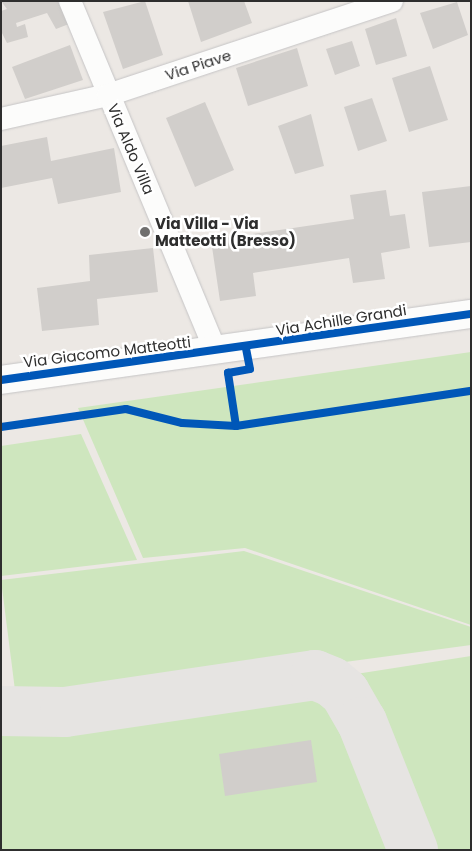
<!DOCTYPE html>
<style>
body{margin:0}
#map{position:relative;width:472px;height:851px;overflow:hidden;background:#ece8e4;font-family:Poppins,sans-serif}
div>[style]{position:absolute}
.green>*{inset:0;background:#cee6be}
.taxiway>*{height:50px;margin:-25px;padding:0 25px;transform-origin:25px;border-radius:25px;background:#e6e4e2}
.building>*{inset:0;background:#d1cecb}
.roads{filter:drop-shadow(0 0 1px #c5c4c5) drop-shadow(0 0 1px #c5c4c5)}
.minor>*{height:22px;margin:-11px;padding:0 11px;transform-origin:11px;border-radius:11px;background:#fcfcfb}
.tertiary>*{height:28px;margin:-14px;padding:0 14px;transform-origin:14px;border-radius:14px;background:#fcfcfb}
.cycleway>*{height:8px;margin:-4px;padding:0 4px;transform-origin:4px;border-radius:4px;background:#0057b8}
.dots>*{width:14px;height:14px;translate:-50% -50%;box-sizing:border-box;border:2px solid #fff;border-radius:50%}
span{translate:-50% -50%;white-space:nowrap;text-align:center;line-height:1.15;-webkit-text-stroke:5px #fff;paint-order:stroke}
.street-label{font-size:15px;color:#2e2e2e}
.poi-label{font-size:15px;color:#2e2e2e;font-weight:700}
.left{translate:0 -50%;text-align:left}
.frame{position:absolute;inset:0;border:2px solid #2e2e2e;pointer-events:none}
</style>
<div id="map">
<div class="green">
<i style="clip-path:polygon(471px 352px,471px 625px,245px 548px,143px 558px,78px 408px)"></i>
<i style="clip-path:polygon(81px 434px,137px 560px,1px 576px,1px 446px)"></i>
<i style="clip-path:polygon(244px 551px,471px 627px,471px 645px,17px 706px,1px 580px)"></i>
<i style="clip-path:polygon(471px 656px,471px 850px,423px 850px,356px 674px)"></i>
<i style="clip-path:polygon(315px 685px,333px 696px,374px 772px,404px 850px,1px 850px,1px 731px)"></i>
</div>
<div class="taxiway">
<i style="left:1px;top:711px;width:64px;rotate:0.9deg"></i>
<i style="left:65px;top:712px;width:253px;rotate:-8.4deg"></i>
<i style="left:315px;top:675px;width:18px;rotate:22deg"></i>
<i style="left:332px;top:682px;width:17px;rotate:40deg"></i>
<i style="left:345px;top:693px;width:34px;rotate:60deg"></i>
<i style="left:362px;top:722px;width:138px;rotate:68.3deg"></i>
</div>
<div class="building">
<i style="clip-path:polygon(1px 1px,66px 1px,74px 22px,56px 29px,47px 13px,16px 23px,17px 27px,25px 24px,28px 37px,7px 43px,1px 31px,1px 11px,7px 9px)"></i>
<i style="clip-path:polygon(145px 1px,163px 55px,123px 69px,103px 12px)"></i>
<i style="clip-path:polygon(188px 1px,244px 1px,252px 23px,201px 42px)"></i>
<i style="clip-path:polygon(457px 2px,468px 35px,433px 49px,420px 13px)"></i>
<i style="clip-path:polygon(396px 18px,407px 56px,376px 65px,365px 29px)"></i>
<i style="clip-path:polygon(352px 41px,360px 66px,335px 75px,326px 49px)"></i>
<i style="clip-path:polygon(70px 45px,83px 80px,25px 99px,12px 67px)"></i>
<i style="clip-path:polygon(297px 48px,308px 86px,248px 106px,236px 68px)"></i>
<i style="clip-path:polygon(430px 66px,448px 120px,409px 132px,392px 78px)"></i>
<i style="clip-path:polygon(372px 98px,387px 141px,358px 151px,344px 107px)"></i>
<i style="clip-path:polygon(205px 102px,234px 170px,195px 187px,166px 118px)"></i>
<i style="clip-path:polygon(311px 114px,324px 166px,295px 174px,278px 126px)"></i>
<i style="clip-path:polygon(47px 137px,51px 161px,114px 148px,121px 192px,58px 204px,52px 178px,1px 188px,1px 146px)"></i>
<i style="clip-path:polygon(471px 186px,471px 242px,429px 247px,422px 192px)"></i>
<i style="clip-path:polygon(386px 190px,390px 216px,405px 214px,410px 248px,381px 253px,385px 279px,353px 283px,349px 258px,253px 273px,256px 296px,220px 301px,211px 240px,354px 219px,350px 195px)"></i>
<i style="clip-path:polygon(153px 248px,158px 292px,97px 299px,99px 325px,42px 331px,37px 288px,90px 281px,89px 255px)"></i>
<i style="clip-path:polygon(311px 740px,317px 782px,225px 796px,219px 754px)"></i>
</div>
<div class="roads">
<div class="minor">
<i style="left:70px;top:1px;width:380px;rotate:67.4deg"></i>
<i style="left:1px;top:119px;width:110px;rotate:-12.6deg"></i>
<i style="left:108px;top:95px;width:299px;rotate:-18.3deg"></i>
</div>
<div class="tertiary">
<i style="left:1px;top:380px;width:475px;rotate:-8deg"></i>
</div>
</div>
<div class="cycleway">
<i style="left:1px;top:380px;width:475px;rotate:-8deg"></i>
<i style="left:236px;top:426px;width:54px;rotate:-98.6deg"></i>
<i style="left:228px;top:373px;width:22px;rotate:-10deg"></i>
<i style="left:250px;top:369px;width:21px;rotate:-101deg"></i>
<i style="left:1px;top:427px;width:126px;rotate:-8.2deg"></i>
<i style="left:126px;top:409px;width:58px;rotate:14deg"></i>
<i style="left:182px;top:423px;width:54px;rotate:3.2deg"></i>
<i style="left:236px;top:426px;width:238px;rotate:-8.5deg"></i>
</div>
<div class="dots">
<i style="left:145px;top:232px;background:#706f6e"></i>
</div>
<div class="street-label">
<span style="left:198px;top:65px;rotate:-18deg">Via Piave</span>
<span style="left:131px;top:149px;rotate:67deg">Via Aldo Villa</span>
<span style="left:341px;top:320px;rotate:-9deg">Via Achille Grandi</span>
<span style="left:107px;top:352px;rotate:-7deg">Via Giacomo Matteotti</span>
</div>
<div class="poi-label">
<span class="left" style="left:155px;top:232px">Via Villa - Via<br>Matteotti (Bresso)</span>
</div>
<div class="frame"></div>
</div>
